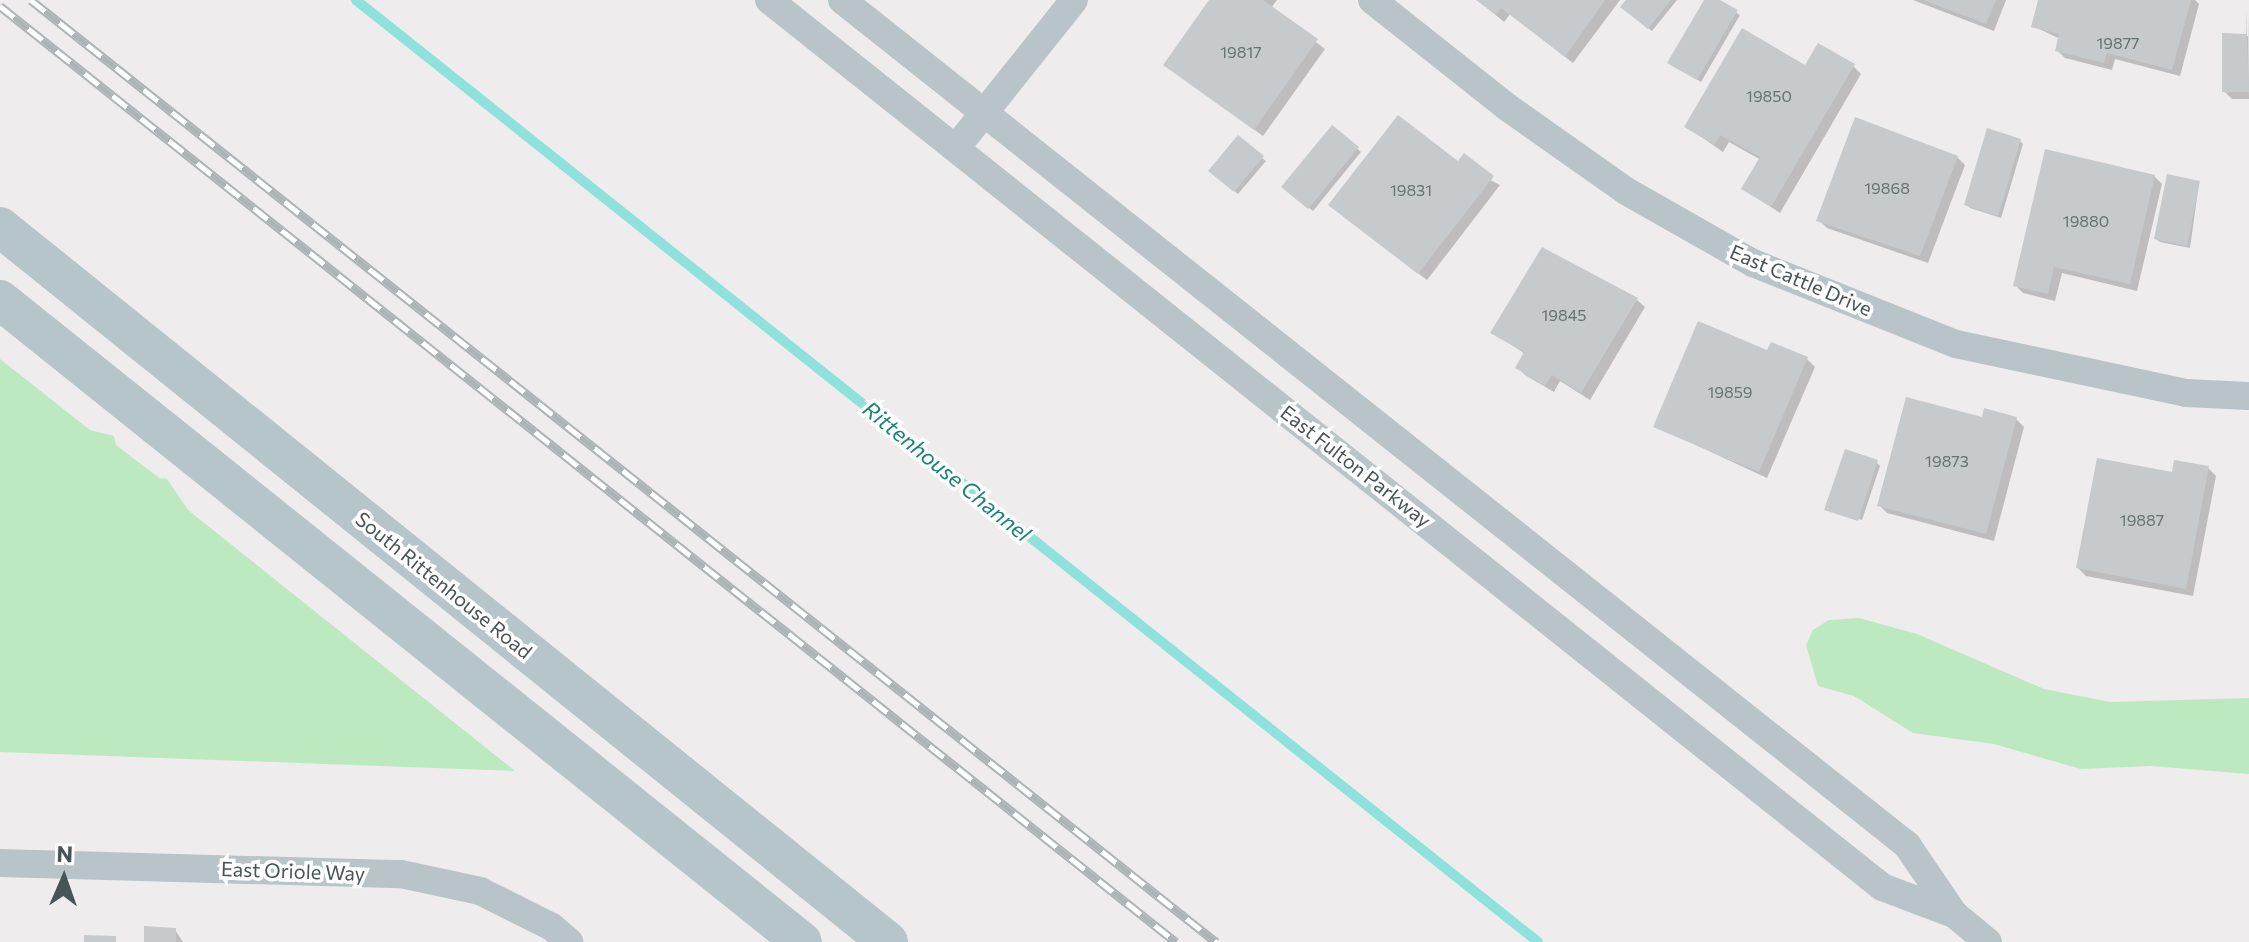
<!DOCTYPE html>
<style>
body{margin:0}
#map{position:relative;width:2249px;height:942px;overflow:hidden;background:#eeecec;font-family:Commissioner,sans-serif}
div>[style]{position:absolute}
.green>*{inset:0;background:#bde9c1}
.shadow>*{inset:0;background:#0003}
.stream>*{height:10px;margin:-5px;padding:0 5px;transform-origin:5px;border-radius:5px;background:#8ee2db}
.building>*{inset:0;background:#c6cacd}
.street>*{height:28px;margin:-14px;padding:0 14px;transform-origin:14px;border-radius:14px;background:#b8c4c7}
.secondary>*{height:40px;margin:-20px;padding:0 20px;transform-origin:20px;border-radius:20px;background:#b6c5c9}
.rail>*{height:9px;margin-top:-4.5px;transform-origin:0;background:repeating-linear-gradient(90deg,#fff 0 18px,#aeb3b6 0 36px);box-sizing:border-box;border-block:2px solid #aeb3b6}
span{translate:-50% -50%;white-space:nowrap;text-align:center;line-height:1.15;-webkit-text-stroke:7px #fff;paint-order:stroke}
.number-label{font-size:16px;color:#667274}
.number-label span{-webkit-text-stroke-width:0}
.street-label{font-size:20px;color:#465457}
.water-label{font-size:22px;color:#18837a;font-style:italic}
.north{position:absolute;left:24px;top:838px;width:80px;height:80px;-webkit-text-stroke:6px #fff;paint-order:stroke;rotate:2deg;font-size:22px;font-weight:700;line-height:32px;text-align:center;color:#465457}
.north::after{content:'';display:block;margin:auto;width:28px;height:36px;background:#465457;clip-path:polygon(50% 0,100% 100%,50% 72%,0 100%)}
</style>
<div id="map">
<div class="green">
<i style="clip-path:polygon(0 359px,90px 430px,114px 436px,116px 445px,159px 478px,167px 479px,188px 510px,515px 771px,0 752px)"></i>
<i style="clip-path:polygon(1859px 618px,1917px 634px,2044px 689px,2110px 702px,2249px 698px,2249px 774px,2151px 766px,2081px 769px,1994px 744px,1913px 733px,1854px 696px,1818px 686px,1806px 645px,1813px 630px,1829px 620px)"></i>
</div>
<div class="shadow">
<i style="clip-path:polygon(1212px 0,1277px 0,1271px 8px,1325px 49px,1263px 136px,1166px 65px)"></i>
<i style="clip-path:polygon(1478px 0,1620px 0,1573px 63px,1510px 14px,1504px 22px)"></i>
<i style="clip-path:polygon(1628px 0,1677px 0,1652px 31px,1626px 11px)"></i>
<i style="clip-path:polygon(1706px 0,1716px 0,1740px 15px,1701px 82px,1673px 66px)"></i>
<i style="clip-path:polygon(1913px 0,2006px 0,1994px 31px)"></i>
<i style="clip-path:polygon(2040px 0,2195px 0,2199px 4px,2180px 76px,2115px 59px,2112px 70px,2065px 58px,2057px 50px,2060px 39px,2033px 26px)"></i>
<i style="clip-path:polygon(2248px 13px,2249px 99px,2232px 99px,2224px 91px,2224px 35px,2248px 36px)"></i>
<i style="clip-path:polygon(1853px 66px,1861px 74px,1780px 213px,1744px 189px,1761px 160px,1729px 142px,1723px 152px,1687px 127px,1806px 68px)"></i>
<i style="clip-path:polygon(1332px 128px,1361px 152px,1313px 211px,1287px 190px)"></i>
<i style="clip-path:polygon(2020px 141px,2023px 144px,2001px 218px,1970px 208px,1966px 204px)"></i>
<i style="clip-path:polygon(1957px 157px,1965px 165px,1928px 263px,1827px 228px,1819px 220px)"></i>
<i style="clip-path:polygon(1262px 158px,1266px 161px,1238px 194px,1214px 174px)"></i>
<i style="clip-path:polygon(1459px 164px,1500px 185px,1427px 280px,1339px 212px)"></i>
<i style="clip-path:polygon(2154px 176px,2162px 184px,2137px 291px,2062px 273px,2055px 301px,2023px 293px,2015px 285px)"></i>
<i style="clip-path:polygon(2199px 183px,2190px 248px,2160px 242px,2156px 239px)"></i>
<i style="clip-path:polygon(1637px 300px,1645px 307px,1590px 400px,1560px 381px,1554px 392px,1525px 375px,1517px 367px,1525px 354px,1493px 332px)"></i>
<i style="clip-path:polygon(1768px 353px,1807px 359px,1815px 367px,1767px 478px,1655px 426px)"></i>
<i style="clip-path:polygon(2016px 419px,2024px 427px,1994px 541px,1887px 513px,1879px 505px,1983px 420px)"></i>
<i style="clip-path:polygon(1876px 462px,1880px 466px,1862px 520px,1828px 509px)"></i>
<i style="clip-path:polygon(2208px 468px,2216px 476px,2193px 596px,2086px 576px,2078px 568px,2173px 474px)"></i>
<i style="clip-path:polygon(175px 930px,183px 942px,146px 942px)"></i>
</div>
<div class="stream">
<i style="left:356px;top:0;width:1511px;rotate:38.55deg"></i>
</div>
<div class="building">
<i style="clip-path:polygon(1209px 0,1263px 0,1318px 39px,1254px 130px,1163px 65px)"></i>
<i style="clip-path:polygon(1476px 0,1605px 0,1565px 57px,1501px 8px,1496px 15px)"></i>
<i style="clip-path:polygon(1626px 0,1671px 0,1648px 29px,1620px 7px)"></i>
<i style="clip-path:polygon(1704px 0,1720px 0,1738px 10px,1697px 80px,1667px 63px)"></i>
<i style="clip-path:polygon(1923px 0,1996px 0,1986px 24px)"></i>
<i style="clip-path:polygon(2038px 0,2191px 0,2172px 70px,2107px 53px,2104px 63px,2055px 51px,2059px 34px,2031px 27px)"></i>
<i style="clip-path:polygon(2246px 11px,2249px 92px,2222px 92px,2222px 33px,2246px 34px)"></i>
<i style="clip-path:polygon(1742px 28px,1805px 65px,1818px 43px,1855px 64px,1771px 207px,1741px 189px,1760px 157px,1720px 135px,1715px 145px,1684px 127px)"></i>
<i style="clip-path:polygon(1398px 115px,1458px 161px,1464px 153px,1494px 176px,1418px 274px,1328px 205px)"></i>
<i style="clip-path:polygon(1855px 117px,1958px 156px,1920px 256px,1816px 221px)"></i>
<i style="clip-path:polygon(1332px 125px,1359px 147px,1308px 209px,1281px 187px)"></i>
<i style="clip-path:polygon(1987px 128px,2021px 139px,1998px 216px,1964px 205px)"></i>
<i style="clip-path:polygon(1238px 135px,1264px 156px,1234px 192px,1208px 171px)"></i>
<i style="clip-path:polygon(2045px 149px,2155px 175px,2130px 284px,2054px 267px,2048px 294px,2013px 286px)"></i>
<i style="clip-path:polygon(2167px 174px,2200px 181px,2187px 246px,2154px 239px)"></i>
<i style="clip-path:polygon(1542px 247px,1638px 298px,1581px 393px,1552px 375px,1545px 386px,1515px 368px,1524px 352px,1490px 333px)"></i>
<i style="clip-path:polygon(1698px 321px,1767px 350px,1771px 342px,1808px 357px,1759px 472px,1653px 427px)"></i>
<i style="clip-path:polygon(1906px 397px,1982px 417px,1984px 408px,2017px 417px,1986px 534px,1877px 506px)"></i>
<i style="clip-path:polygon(1845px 449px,1878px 460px,1858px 521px,1824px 510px)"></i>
<i style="clip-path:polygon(2097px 458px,2172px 472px,2174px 460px,2209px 466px,2186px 589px,2076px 568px)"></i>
<i style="clip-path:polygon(144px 926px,176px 928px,176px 942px,144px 942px)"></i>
<i style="clip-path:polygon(84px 935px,116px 936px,116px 942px,84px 942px)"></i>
</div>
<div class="street">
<i style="left:769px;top:0;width:1423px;rotate:38.55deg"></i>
<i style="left:1882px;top:887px;width:77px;rotate:20.6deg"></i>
<i style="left:842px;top:0;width:1360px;rotate:38.43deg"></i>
<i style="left:1907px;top:845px;width:83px;rotate:55.7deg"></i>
<i style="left:1954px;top:914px;width:44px;rotate:39.5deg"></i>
<i style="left:1372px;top:0;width:172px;rotate:38.4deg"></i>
<i style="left:1507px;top:107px;width:146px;rotate:35.2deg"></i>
<i style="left:1626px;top:191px;width:146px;rotate:29.6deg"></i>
<i style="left:1753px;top:263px;width:219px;rotate:21.8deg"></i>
<i style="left:1956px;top:344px;width:235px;rotate:12deg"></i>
<i style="left:2186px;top:393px;width:63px;rotate:2.7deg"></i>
<i style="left:956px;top:148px;width:189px;rotate:-51.4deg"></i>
<i style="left:0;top:863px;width:401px;rotate:1.6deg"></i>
<i style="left:401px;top:874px;width:81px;rotate:12.1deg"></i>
<i style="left:480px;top:891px;width:80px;rotate:26.6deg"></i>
<i style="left:552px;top:927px;width:23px;rotate:41deg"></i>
</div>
<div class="secondary">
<i style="left:0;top:227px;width:1140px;rotate:38.84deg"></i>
<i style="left:0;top:300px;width:1027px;rotate:38.68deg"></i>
</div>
<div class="rail">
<i style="left:31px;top:0;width:1514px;rotate:38.48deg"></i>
<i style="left:0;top:6px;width:1503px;rotate:38.52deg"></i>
</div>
<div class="number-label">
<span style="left:2118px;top:43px">19877</span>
<span style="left:1241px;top:52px">19817</span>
<span style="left:1769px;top:96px">19850</span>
<span style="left:1887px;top:188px">19868</span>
<span style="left:1411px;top:190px">19831</span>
<span style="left:2086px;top:221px">19880</span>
<span style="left:1564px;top:315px">19845</span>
<span style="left:1730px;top:392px">19859</span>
<span style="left:1947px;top:461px">19873</span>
<span style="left:2142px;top:520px">19887</span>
</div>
<div class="street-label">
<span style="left:1801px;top:280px;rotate:23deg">East Cattle Drive</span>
<span style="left:1356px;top:466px;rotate:38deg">East Fulton Parkway</span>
<span style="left:444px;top:585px;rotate:39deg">South Rittenhouse Road</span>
<span style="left:293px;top:871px;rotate:2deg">East Oriole Way</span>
</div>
<div class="water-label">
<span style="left:947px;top:471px;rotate:39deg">Rittenhouse Channel</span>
</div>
<div class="north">N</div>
</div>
